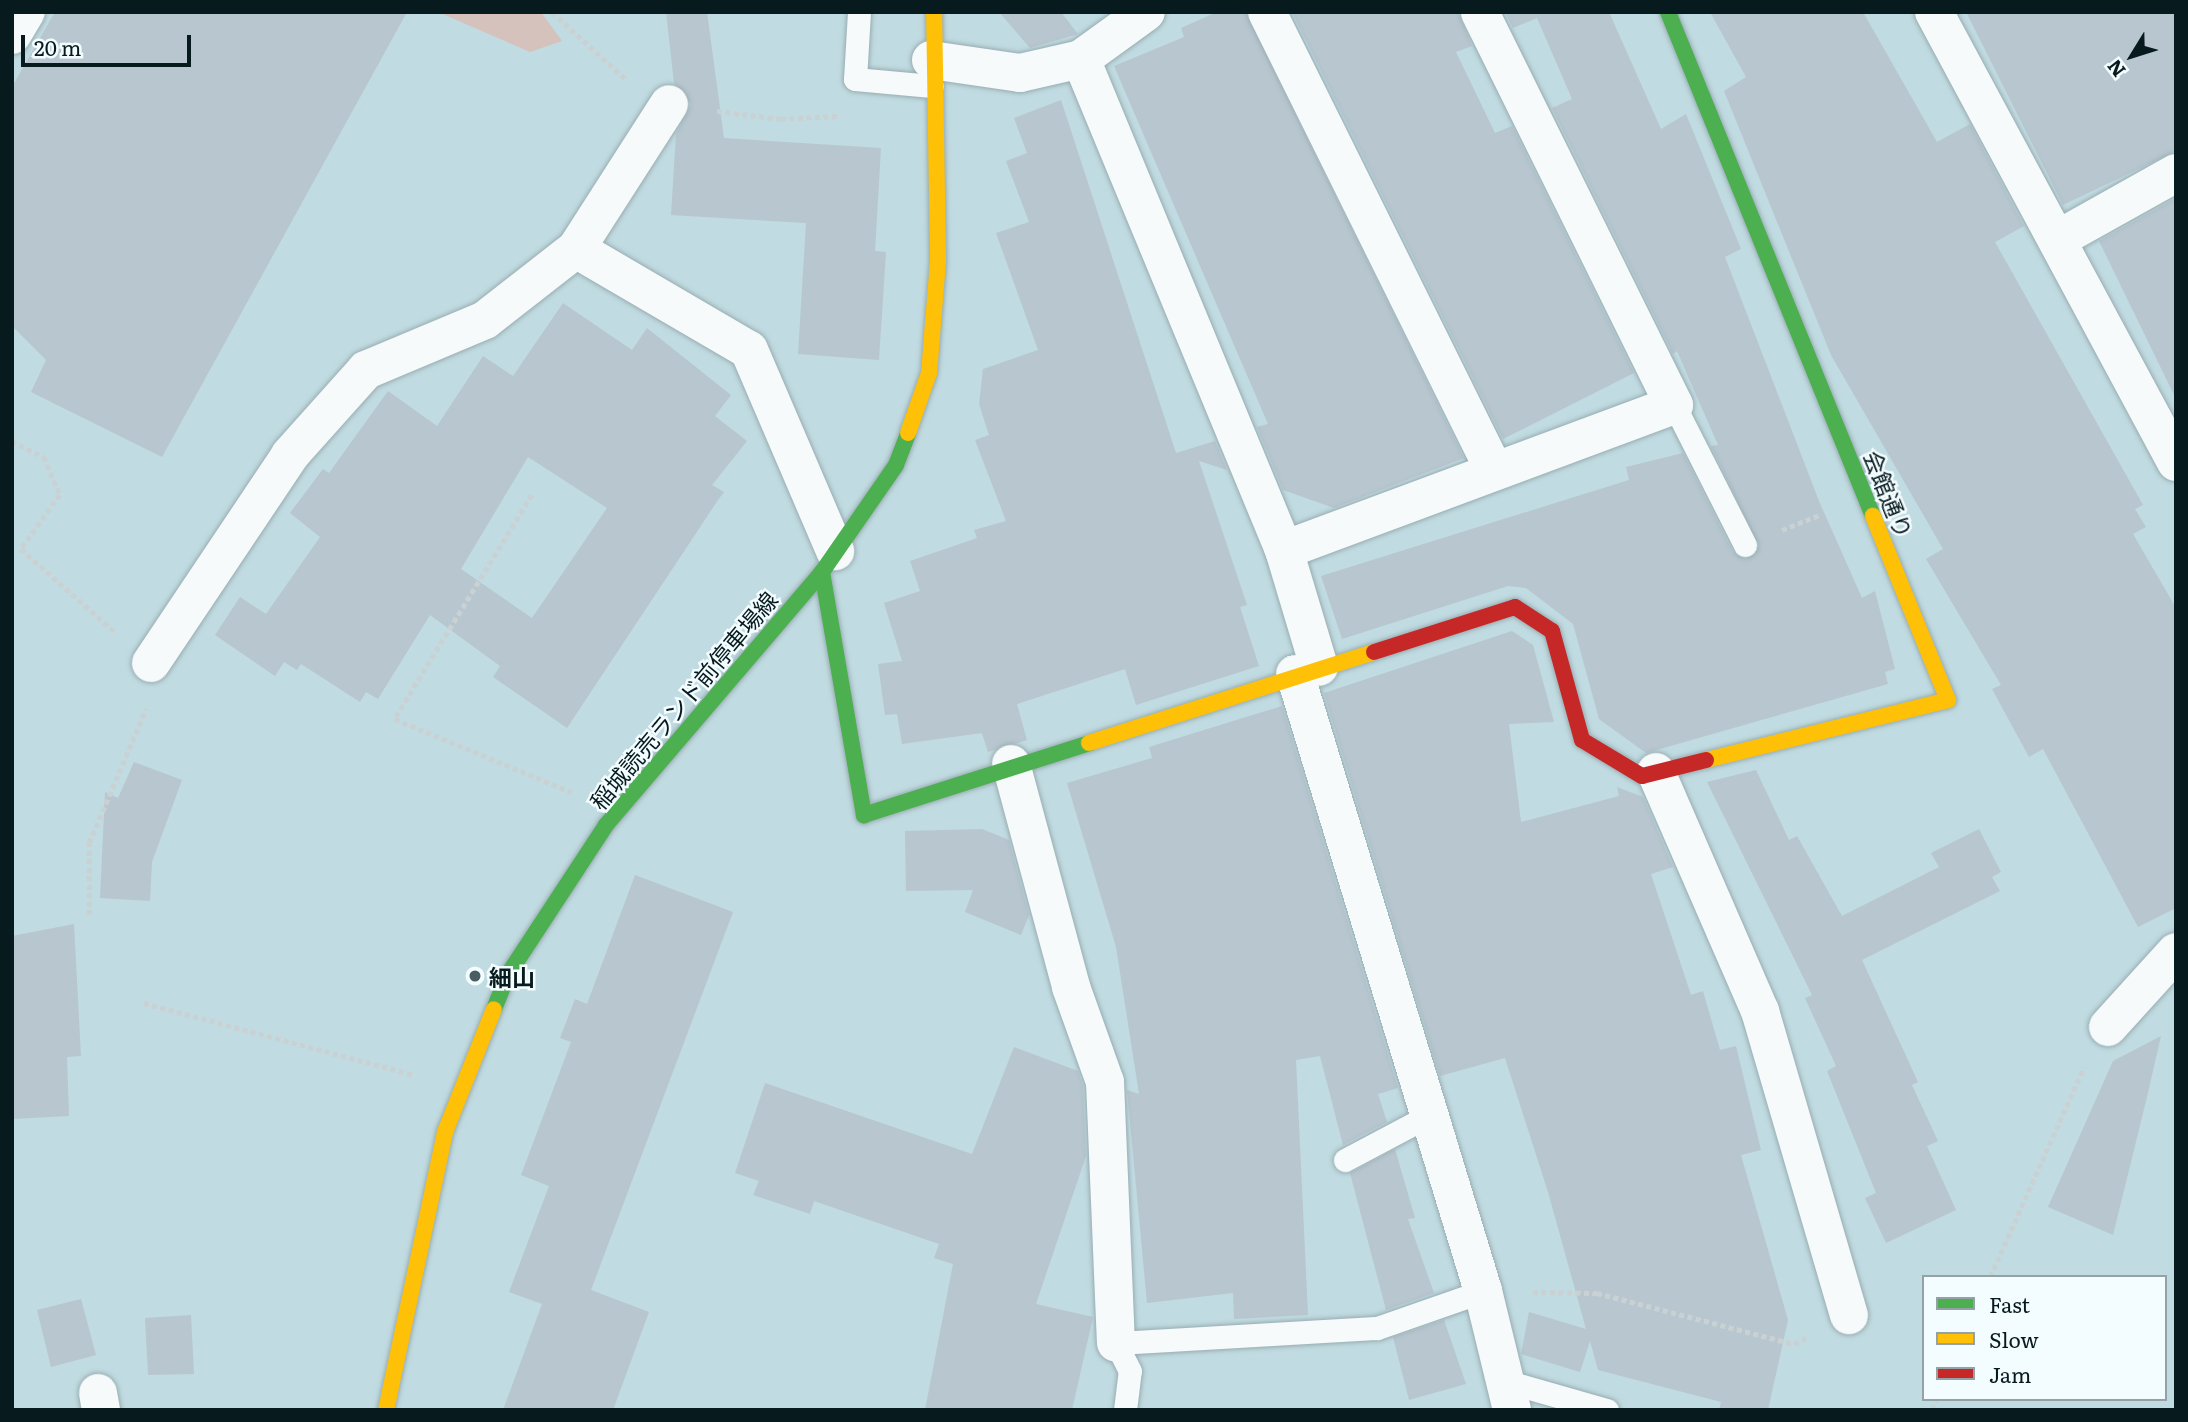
<!DOCTYPE html>
<meta charset="utf-8">
<style>
body{margin:0}
#map{position:relative;width:2188px;height:1422px;overflow:hidden;background:#c0dbe1;font-family:Literata,"Noto Sans JP",serif}
div>[style]{position:absolute}
.green>*{inset:0;background:#d5c2bd}
.building>*{inset:0;background:#b8c6cf}
.path>*{height:4.5px;margin-top:-2.25px;transform-origin:0;background:repeating-linear-gradient(90deg,#c9d1d3 0 5px,transparent 0 8.5px)}
.roads{filter:drop-shadow(0 0 2px #98adb2) drop-shadow(0 0 2px #98adb2)}
.lane>*{height:23px;margin:-11.5px;padding:0 11.5px;transform-origin:11.5px;border-radius:11.5px;background:#f6fafa}
.street>*{height:38px;margin:-19px;padding:0 19px;transform-origin:19px;border-radius:19px;background:#f6fafa}
.fast>*{height:16px;margin:-8px;padding:0 8px;transform-origin:8px;border-radius:8px;background:#4caf50}
.slow>*{height:16px;margin:-8px;padding:0 8px;transform-origin:8px;border-radius:8px;background:#ffc107}
.jam>*{height:16px;margin:-8px;padding:0 8px;transform-origin:8px;border-radius:8px;background:#c62828}
.dots>*{width:19px;height:19px;translate:-50% -50%;box-sizing:border-box;border:4px solid #f3fcff;border-radius:50%}
span{translate:-50% -50%;white-space:nowrap;text-align:center;line-height:1.15;-webkit-text-stroke:5px #f3fcff;paint-order:stroke}
.street-label{font-size:23px;color:#071a1e}
.poi-label{font-size:23px;color:#071a1e;font-weight:700}
.left{translate:0 -50%;text-align:left}
.frame{position:absolute;inset:0;border:14px solid #071a1e;pointer-events:none}
.legend{position:absolute;left:1922px;top:1275px;width:245px;height:126px;box-sizing:border-box;background:#f3fcff;border:2px solid #95a2a5;margin:0;padding:9px 12px;list-style:none;font-size:21px;color:#071a1e}
.legend li{display:flex;align-items:center;gap:14px;height:35px}
.legend b{width:35px;border:2px solid #95a2a5}
.north{position:absolute;left:2097px;top:21px;width:70px;height:70px;-webkit-text-stroke:5px #f3fcff;paint-order:stroke;rotate:232deg;font-size:19px;font-weight:700;line-height:28px;text-align:center;color:#071a1e}
.north::after{content:'';display:block;margin:auto;width:24px;height:32px;background:#071a1e;clip-path:polygon(50% 0,100% 100%,50% 72%,0 100%)}
.scale{position:absolute;left:21px;top:35px;width:170px;height:32px;box-sizing:border-box;border:4px solid #071a1e;border-top:0;padding-left:9px;font-size:21px;line-height:24px;white-space:nowrap;color:#071a1e;-webkit-text-stroke:5px #f3fcff;paint-order:stroke}
</style>
<div id="map">
<div class="green">
<i style="clip-path:polygon(438px 12px,541px 12px,562px 41px,530px 52px)"></i>
</div>
<div class="building">
<i style="clip-path:polygon(55px 12px,407px 12px,162px 457px,31px 392px,46px 360px,12px 326px,12px 87px)"></i>
<i style="clip-path:polygon(666px 12px,707px 12px,724px 138px,881px 148px,875px 251px,886px 252px,879px 360px,798px 354px,806px 223px,671px 215px,676px 134px,691px 104px,674px 83px)"></i>
<i style="clip-path:polygon(999px 12px,1061px 12px,1078px 34px,1030px 48px)"></i>
<i style="clip-path:polygon(1217px 12px,1245px 12px,1464px 458px,1334px 508px,1283px 490px,1257px 427px,1268px 424px,1114px 66px,1184px 37px,1181px 28px)"></i>
<i style="clip-path:polygon(1292px 12px,1458px 12px,1472px 46px,1456px 52px,1495px 133px,1512px 126px,1634px 373px,1503px 439px)"></i>
<i style="clip-path:polygon(1505px 12px,1609px 12px,1661px 129px,1686px 114px,1741px 249px,1725px 257px,1819px 501px,1862px 598px,1875px 591px,1895px 669px,1885px 672px,1888px 684px,1646px 753px,1599px 719px,1573px 624px,1526px 588px,1508px 586px,1342px 639px,1321px 576px,1629px 480px,1626px 467px,1683px 453px,1733px 552px,1745px 559px,1759px 546px,1711px 446px,1718px 445px,1677px 351px,1673px 354px,1552px 108px,1572px 99px,1537px 18px,1513px 28px)"></i>
<i style="clip-path:polygon(1710px 12px,1863px 12px,1937px 142px,1970px 124px,2024px 226px,1995px 242px,2143px 505px,2135px 509px,2146px 527px,2133px 534px,2176px 608px,2176px 908px,2138px 927px,2043px 749px,2029px 757px,1992px 689px,2001px 685px,1926px 559px,1943px 549px,1831px 355px,1724px 91px,1746px 77px)"></i>
<i style="clip-path:polygon(1966px 12px,2176px 12px,2176px 151px,2063px 205px)"></i>
<i style="clip-path:polygon(1061px 100px,1176px 453px,1215px 441px,1227px 470px,1199px 461px,1247px 605px,1240px 607px,1259px 666px,1136px 705px,1125px 669px,1017px 704px,1027px 740px,988px 752px,982px 733px,902px 744px,897px 714px,885px 715px,878px 664px,902px 661px,884px 603px,920px 591px,910px 561px,977px 538px,974px 530px,1006px 521px,975px 440px,989px 435px,979px 404px,983px 369px,1038px 350px,996px 233px,1029px 222px,1006px 161px,1027px 153px,1014px 118px)"></i>
<i style="clip-path:polygon(2176px 198px,2176px 399px,2099px 241px)"></i>
<i style="clip-path:polygon(evenodd,563px 303px,632px 350px,647px 328px,731px 395px,715px 416px,747px 441px,712px 485px,724px 492px,718px 500px,567px 728px,493px 677px,500px 666px,430px 615px,378px 699px,366px 692px,360px 702px,301px 664px,297px 670px,284px 662px,275px 676px,215px 635px,240px 597px,266px 614px,320px 537px,290px 513px,323px 469px,329px 473px,388px 391px,437px 426px,483px 356px,513px 376px,563px 303px,528px 457px,607px 508px,532px 618px,461px 569px,528px 457px)"></i>
<i style="clip-path:polygon(1512px 631px,1533px 645px,1554px 722px,1509px 724px,1521px 822px,1619px 796px,1617px 787px,1643px 797px,1673px 867px,1651px 874px,1691px 995px,1703px 991px,1720px 1050px,1736px 1046px,1761px 1150px,1741px 1155px,1788px 1320px,1768px 1410px,1719px 1410px,1721px 1402px,1598px 1370px,1590px 1341px,1580px 1372px,1521px 1354px,1529px 1312px,1586px 1329px,1548px 1192px,1505px 1058px,1440px 1076px,1324px 693px)"></i>
<i style="clip-path:polygon(1282px 706px,1398px 1088px,1378px 1094px,1387px 1122px,1343px 1145px,1320px 1056px,1296px 1060px,1308px 1315px,1234px 1319px,1233px 1293px,1147px 1303px,1127px 1090px,1139px 1094px,1116px 947px,1067px 783px,1152px 758px,1149px 747px)"></i>
<i style="clip-path:polygon(134px 762px,182px 780px,152px 862px,150px 901px,100px 898px,105px 792px,118px 798px)"></i>
<i style="clip-path:polygon(1756px 770px,1789px 840px,1797px 836px,1842px 916px,1939px 867px,1931px 853px,1979px 829px,2001px 872px,1992px 877px,2000px 891px,1862px 960px,1918px 1082px,1912px 1085px,1938px 1141px,1927px 1146px,1956px 1210px,1886px 1243px,1865px 1198px,1876px 1193px,1827px 1071px,1836px 1066px,1805px 998px,1812px 995px,1707px 782px)"></i>
<i style="clip-path:polygon(982px 829px,1009px 840px,1029px 915px,1021px 935px,965px 912px,973px 890px,906px 891px,905px 831px)"></i>
<i style="clip-path:polygon(635px 875px,733px 912px,591px 1290px,649px 1312px,613px 1410px,503px 1410px,542px 1304px,509px 1292px,549px 1186px,521px 1175px,571px 1042px,560px 1038px,575px 999px,587px 1004px)"></i>
<i style="clip-path:polygon(74px 924px,81px 1056px,67px 1057px,69px 1116px,12px 1119px,12px 936px)"></i>
<i style="clip-path:polygon(2161px 1036px,2146px 1101px,2113px 1235px,2048px 1207px,2113px 1061px)"></i>
<i style="clip-path:polygon(1014px 1047px,1078px 1071px,1083px 1086px,1086px 1156px,1036px 1304px,1093px 1317px,1072px 1410px,925px 1410px,953px 1264px,934px 1258px,939px 1244px,814px 1201px,810px 1214px,753px 1195px,759px 1181px,735px 1173px,765px 1083px,972px 1154px)"></i>
<i style="clip-path:polygon(1395px 1149px,1415px 1218px,1408px 1219px,1434px 1293px,1386px 1310px,1350px 1173px)"></i>
<i style="clip-path:polygon(81px 1299px,96px 1355px,51px 1367px,37px 1310px)"></i>
<i style="clip-path:polygon(191px 1315px,194px 1374px,148px 1375px,145px 1318px)"></i>
<i style="clip-path:polygon(1444px 1320px,1466px 1384px,1409px 1400px,1393px 1337px)"></i>
</div>
<div class="path">
<i style="left:552px;top:12px;width:100px;rotate:42.2deg"></i>
<i style="left:717px;top:111px;width:64px;rotate:7.1deg"></i>
<i style="left:781px;top:119px;width:56px;rotate:-3.1deg"></i>
<i style="left:12px;top:441px;width:36px;rotate:27deg"></i>
<i style="left:44px;top:457px;width:41px;rotate:67.2deg"></i>
<i style="left:60px;top:495px;width:67px;rotate:125.8deg"></i>
<i style="left:21px;top:549px;width:125px;rotate:41.4deg"></i>
<i style="left:532px;top:495px;width:263px;rotate:121.5deg"></i>
<i style="left:395px;top:719px;width:191px;rotate:22.5deg"></i>
<i style="left:1782px;top:530px;width:40px;rotate:-22deg"></i>
<i style="left:89px;top:915px;width:72px;rotate:-90deg"></i>
<i style="left:89px;top:843px;width:146px;rotate:-67deg"></i>
<i style="left:144px;top:1003px;width:279px;rotate:14.9deg"></i>
<i style="left:1990px;top:1277px;width:230px;rotate:-65.9deg"></i>
<i style="left:1533px;top:1292px;width:64px;rotate:0.9deg"></i>
<i style="left:1597px;top:1293px;width:203px;rotate:14.5deg"></i>
<i style="left:1794px;top:1344px;width:15px;rotate:-28deg"></i>
<i style="left:1932px;top:1410px;width:12px;rotate:-70deg"></i>
</div>
<div class="roads">
<div class="lane">
<i style="left:859px;top:12px;width:67px;rotate:93.4deg"></i>
<i style="left:855px;top:79px;width:77px;rotate:5.2deg"></i>
<i style="left:1674px;top:405px;width:157px;rotate:63.1deg"></i>
<i style="left:1345px;top:1160px;width:96px;rotate:-27.9deg"></i>
<i style="left:1505px;top:1381px;width:106px;rotate:15.9deg"></i>
<i style="left:1125px;top:1410px;width:39px;rotate:-83deg"></i>
<i style="left:1130px;top:1371px;width:31px;rotate:-117deg"></i>
<i style="left:1116px;top:1343px;width:261px;rotate:-3.3deg"></i>
<i style="left:1377px;top:1328px;width:112px;rotate:-19.2deg"></i>
</div>
<div class="street">
<i style="left:1267px;top:12px;width:511px;rotate:63.64deg"></i>
<i style="left:1934px;top:12px;width:511px;rotate:61.73deg"></i>
<i style="left:12px;top:35px;width:27px;rotate:-59deg"></i>
<i style="left:1081px;top:59px;width:531px;rotate:67.54deg"></i>
<i style="left:1284px;top:550px;width:122px;rotate:73.3deg"></i>
<i style="left:931px;top:60px;width:90px;rotate:8.3deg"></i>
<i style="left:1020px;top:73px;width:63px;rotate:-12.9deg"></i>
<i style="left:1081px;top:59px;width:80px;rotate:-35.9deg"></i>
<i style="left:2058px;top:239px;width:135px;rotate:-29.2deg"></i>
<i style="left:576px;top:249px;width:172px;rotate:-57.3deg"></i>
<i style="left:1284px;top:550px;width:416px;rotate:-20.4deg"></i>
<i style="left:1674px;top:405px;width:438px;rotate:-116.3deg"></i>
<i style="left:151px;top:663px;width:250px;rotate:-56.2deg"></i>
<i style="left:290px;top:455px;width:114px;rotate:-48.2deg"></i>
<i style="left:366px;top:370px;width:129px;rotate:-22.8deg"></i>
<i style="left:485px;top:320px;width:115px;rotate:-38deg"></i>
<i style="left:576px;top:249px;width:200px;rotate:30.3deg"></i>
<i style="left:749px;top:350px;width:219px;rotate:66.8deg"></i>
<i style="left:1295px;top:674px;width:645px;rotate:73.05deg"></i>
<i style="left:1483px;top:1291px;width:122px;rotate:76.3deg"></i>
<i style="left:1011px;top:764px;width:231px;rotate:74.9deg"></i>
<i style="left:1071px;top:987px;width:101px;rotate:70.3deg"></i>
<i style="left:1105px;top:1082px;width:261px;rotate:87.6deg"></i>
<i style="left:1656px;top:772px;width:261px;rotate:66.5deg"></i>
<i style="left:1760px;top:1011px;width:317px;rotate:73.7deg"></i>
<i style="left:2108px;top:1027px;width:101px;rotate:-47.8deg"></i>
<i style="left:98px;top:1393px;width:17px;rotate:80deg"></i>
</div>
<div class="fast">
<i style="left:1668px;top:12px;width:544px;rotate:67.87deg"></i>
<i style="left:822px;top:572px;width:247px;rotate:80.2deg"></i>
<i style="left:864px;top:815px;width:236px;rotate:-17.7deg"></i>
<i style="left:494px;top:1009px;width:35px;rotate:-68deg"></i>
<i style="left:507px;top:976px;width:181px;rotate:-56.7deg"></i>
<i style="left:606px;top:825px;width:333px;rotate:-49.5deg"></i>
<i style="left:822px;top:572px;width:130px;rotate:-55.3deg"></i>
<i style="left:896px;top:465px;width:34px;rotate:-69deg"></i>
</div>
<div class="slow">
<i style="left:908px;top:433px;width:64px;rotate:-70.7deg"></i>
<i style="left:929px;top:373px;width:113px;rotate:-85.4deg"></i>
<i style="left:938px;top:260px;width:248px;rotate:-90.9deg"></i>
<i style="left:1089px;top:743px;width:299px;rotate:-17.7deg"></i>
<i style="left:1706px;top:760px;width:249px;rotate:-13.9deg"></i>
<i style="left:1948px;top:700px;width:199px;rotate:-112.2deg"></i>
<i style="left:386px;top:1410px;width:284px;rotate:-78deg"></i>
<i style="left:445px;top:1132px;width:132px;rotate:-68.3deg"></i>
</div>
<div class="jam">
<i style="left:1374px;top:652px;width:148px;rotate:-17.7deg"></i>
<i style="left:1515px;top:607px;width:44px;rotate:33deg"></i>
<i style="left:1552px;top:631px;width:113px;rotate:74.6deg"></i>
<i style="left:1582px;top:740px;width:70px;rotate:31deg"></i>
<i style="left:1642px;top:776px;width:66px;rotate:-14deg"></i>
</div>
</div>
<div class="dots">
<i style="left:475px;top:976px;background:#485e62"></i>
</div>
<div class="street-label">
<span style="left:1889px;top:494px;rotate:68deg">会館通り</span>
<span style="left:683px;top:700px;rotate:-50deg">稲城読売ランド前停車場線</span>
</div>
<div class="poi-label">
<span class="left" style="left:489px;top:976px">細山</span>
</div>
<div class="frame"></div>
<ul class="legend">
<li><b style="height:9px;background:#4caf50"></b>Fast</li>
<li><b style="height:9px;background:#ffc107"></b>Slow</li>
<li><b style="height:9px;background:#c62828"></b>Jam</li>
</ul>
<div class="north">N</div>
<div class="scale">20 m</div>
</div>
